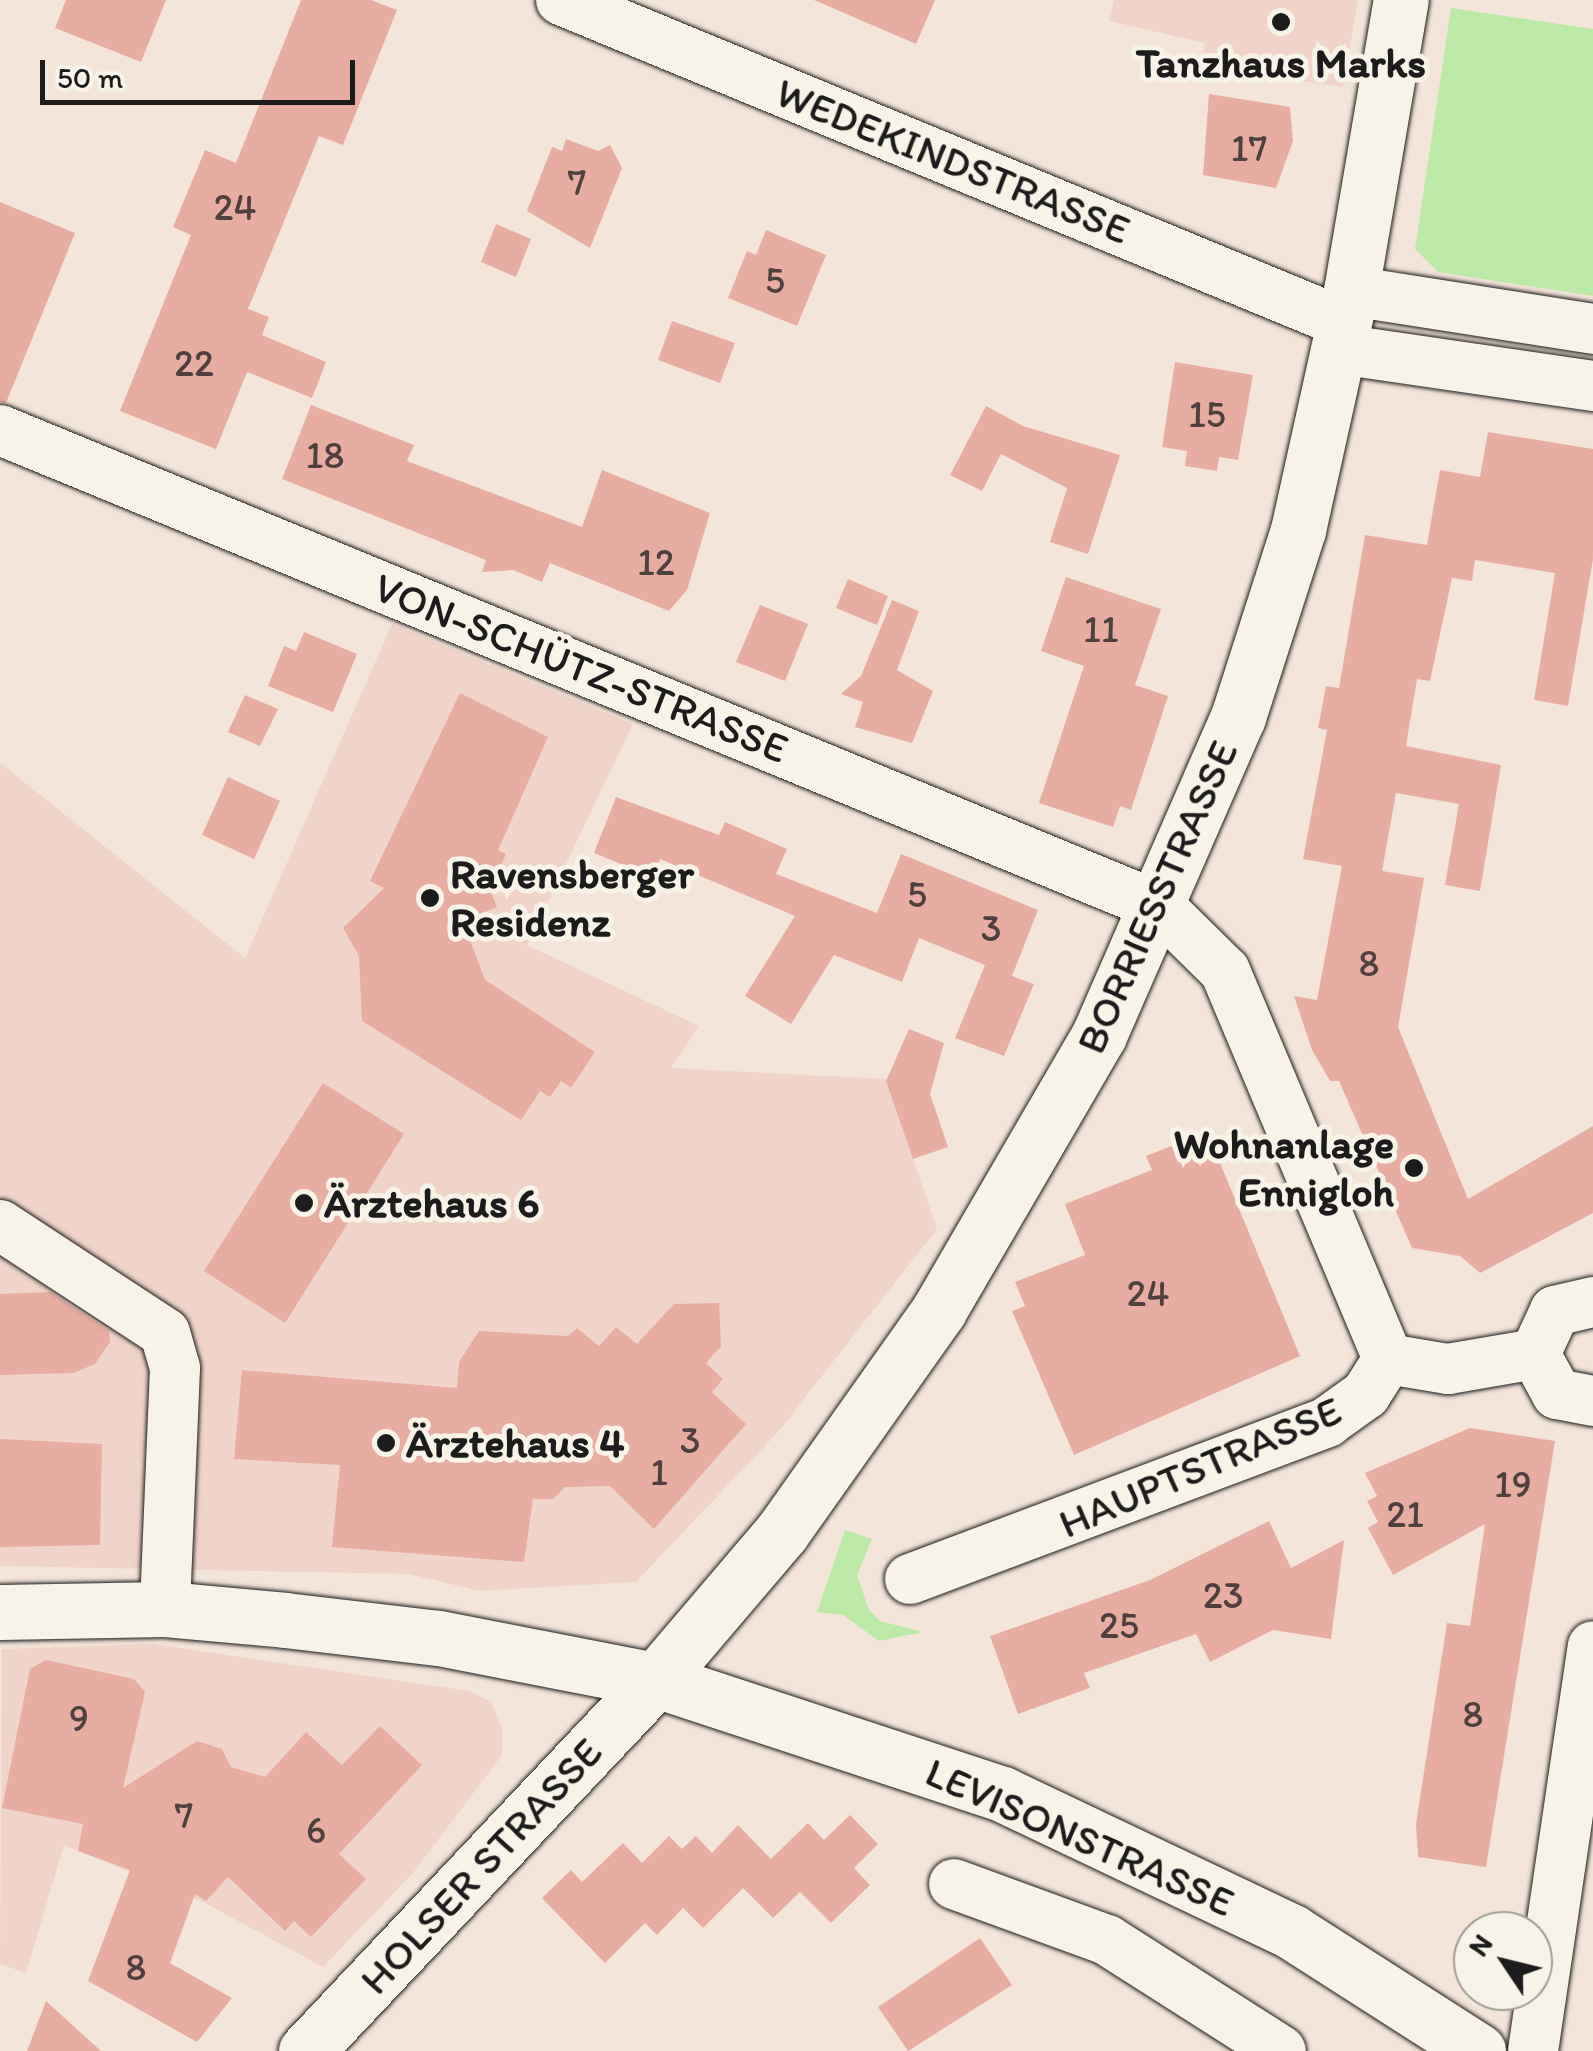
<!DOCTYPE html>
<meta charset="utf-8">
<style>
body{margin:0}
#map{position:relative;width:1593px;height:2051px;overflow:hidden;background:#f4e5da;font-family:Itim,sans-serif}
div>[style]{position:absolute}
.built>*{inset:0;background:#f0d4c9}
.green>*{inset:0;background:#bce9a7}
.building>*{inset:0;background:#e7ada2}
.roads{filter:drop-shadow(0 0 2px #1c1c1c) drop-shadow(0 0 2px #1c1c1c)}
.street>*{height:50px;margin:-25px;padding:0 25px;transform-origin:25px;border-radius:25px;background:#f7f3e8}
.secondary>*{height:55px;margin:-27.5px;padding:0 27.5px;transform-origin:27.5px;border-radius:27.5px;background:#f7f3e8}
.dots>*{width:28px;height:28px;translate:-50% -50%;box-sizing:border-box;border:5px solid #f7f3e8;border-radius:50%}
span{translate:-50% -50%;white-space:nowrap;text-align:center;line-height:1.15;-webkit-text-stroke:10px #f7f3e8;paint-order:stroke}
.number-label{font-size:38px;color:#4f403e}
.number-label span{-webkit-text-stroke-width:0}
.poi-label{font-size:42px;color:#1c1c1c;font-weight:700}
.left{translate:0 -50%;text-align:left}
.right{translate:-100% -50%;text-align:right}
.street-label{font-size:42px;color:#1c1c1c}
.north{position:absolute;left:1453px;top:1911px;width:100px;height:100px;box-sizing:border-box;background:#f7f3e8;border:2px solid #9f9d96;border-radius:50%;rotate:305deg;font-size:28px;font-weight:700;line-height:40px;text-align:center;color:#1c1c1c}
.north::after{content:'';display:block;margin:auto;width:35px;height:45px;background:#1c1c1c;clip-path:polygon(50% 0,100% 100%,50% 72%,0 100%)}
.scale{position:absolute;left:40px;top:60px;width:315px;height:45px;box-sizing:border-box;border:5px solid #1c1c1c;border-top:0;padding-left:12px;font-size:30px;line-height:35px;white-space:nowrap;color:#1c1c1c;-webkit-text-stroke:8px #f7f3e8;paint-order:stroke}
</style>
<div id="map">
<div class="built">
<i style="clip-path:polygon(1114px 0,1358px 0,1343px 87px,1201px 66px,1205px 43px,1109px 21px)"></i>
<i style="clip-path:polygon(392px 624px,633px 724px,527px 945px,699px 1026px,671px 1068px,886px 1079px,937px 1229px,778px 1432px,636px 1582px,479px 1591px,409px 1574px,0 1566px,0 763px,245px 958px)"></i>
<i style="clip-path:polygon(154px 1644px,469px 1691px,491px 1702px,502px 1728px,502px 1755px,413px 1873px,323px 1967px,205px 1903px,64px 1845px,26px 1973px,0 1964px,2px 1649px)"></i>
</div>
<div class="green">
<i style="clip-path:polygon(1451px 8px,1593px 29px,1593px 296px,1438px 272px,1415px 249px)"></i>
<i style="clip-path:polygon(845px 1530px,872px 1539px,857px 1575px,869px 1610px,880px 1621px,923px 1632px,879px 1641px,843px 1615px,817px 1612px)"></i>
</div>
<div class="building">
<i style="clip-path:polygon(66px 0,166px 0,141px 62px,55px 28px)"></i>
<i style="clip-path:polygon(301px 0,371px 0,397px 10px,343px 145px,319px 136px,248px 309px,269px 317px,262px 335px,326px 362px,312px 398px,247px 372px,216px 449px,120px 411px,191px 235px,173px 227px,205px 150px,236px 163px)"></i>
<i style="clip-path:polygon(814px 0,935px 0,916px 44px)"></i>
<i style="clip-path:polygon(1209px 94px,1290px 107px,1293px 141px,1276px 188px,1203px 175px)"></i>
<i style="clip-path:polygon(566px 139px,598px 151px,610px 145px,622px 168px,590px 248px,527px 211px,552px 147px,562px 151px)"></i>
<i style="clip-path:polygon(0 202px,75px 233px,6px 403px,0 402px)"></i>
<i style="clip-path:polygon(496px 224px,531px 239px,516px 277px,481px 262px)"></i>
<i style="clip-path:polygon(766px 230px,826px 255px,797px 326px,728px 298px,747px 251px,756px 255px)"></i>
<i style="clip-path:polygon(672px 321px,735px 343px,720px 383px,658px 360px)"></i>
<i style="clip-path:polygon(1175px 362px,1253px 375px,1238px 460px,1219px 457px,1217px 471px,1185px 466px,1187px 451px,1162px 447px)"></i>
<i style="clip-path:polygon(311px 405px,414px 445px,407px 461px,582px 527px,602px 470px,710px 513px,687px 590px,669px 611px,550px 563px,542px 582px,513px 570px,482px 572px,486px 560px,282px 479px)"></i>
<i style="clip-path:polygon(986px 406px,1023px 426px,1120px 455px,1088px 554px,1050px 542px,1067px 488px,1001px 454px,982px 491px,950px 475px)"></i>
<i style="clip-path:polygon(1488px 432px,1593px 449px,1593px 559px,1568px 706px,1534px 700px,1555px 573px,1475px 560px,1472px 581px,1452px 578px,1430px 681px,1417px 679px,1406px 746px,1501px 765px,1480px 891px,1445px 885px,1459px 804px,1396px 793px,1382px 871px,1424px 878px,1398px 1027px,1468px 1199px,1593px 1126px,1593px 1213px,1480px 1273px,1460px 1256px,1412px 1248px,1339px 1081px,1330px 1081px,1312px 1050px,1294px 996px,1317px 1000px,1342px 866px,1303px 859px,1327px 730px,1318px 728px,1326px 686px,1339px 688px,1365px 535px,1427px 545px,1440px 470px,1480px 477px)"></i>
<i style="clip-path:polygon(1066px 577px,1161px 609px,1135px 685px,1168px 696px,1131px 810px,1120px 806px,1113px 827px,1039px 803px,1084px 666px,1041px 651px)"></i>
<i style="clip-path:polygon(848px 579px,888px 596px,877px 625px,836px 608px)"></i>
<i style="clip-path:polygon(892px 600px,919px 611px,897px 670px,933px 691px,912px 743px,855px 727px,863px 702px,841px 694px,861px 676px)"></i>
<i style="clip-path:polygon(760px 605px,808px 624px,785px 681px,736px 662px)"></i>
<i style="clip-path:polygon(304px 632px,357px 654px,333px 712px,268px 686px,284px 646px,296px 651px)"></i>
<i style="clip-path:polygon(460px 693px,548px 737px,498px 850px,506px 854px,490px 890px,497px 907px,463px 921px,485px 980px,595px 1052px,571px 1088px,561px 1081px,550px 1097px,540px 1091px,521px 1120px,362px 1021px,359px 956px,343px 928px,384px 888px,370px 881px)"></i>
<i style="clip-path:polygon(245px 695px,278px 709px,260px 746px,228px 732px)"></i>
<i style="clip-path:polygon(228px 777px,280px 801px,254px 859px,202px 835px)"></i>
<i style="clip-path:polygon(616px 797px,719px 835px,725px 822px,787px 849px,776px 874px,877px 913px,901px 854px,1038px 910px,1012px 976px,1034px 984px,1004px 1056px,955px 1038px,985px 965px,919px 938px,902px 982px,834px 955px,791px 1024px,745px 996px,795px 916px,660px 859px,653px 877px,594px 853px)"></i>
<i style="clip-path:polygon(909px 1029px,944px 1043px,930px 1094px,948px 1147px,913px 1159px,886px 1081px)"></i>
<i style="clip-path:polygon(323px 1083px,404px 1134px,285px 1323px,204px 1271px)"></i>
<i style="clip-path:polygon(1187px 1140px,1192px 1154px,1213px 1146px,1300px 1356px,1074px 1455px,1012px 1311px,1025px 1306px,1015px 1282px,1085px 1255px,1065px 1204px,1152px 1170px,1146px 1156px)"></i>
<i style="clip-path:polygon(50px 1292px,109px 1331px,110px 1342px,95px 1364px,73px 1373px,0 1375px,0 1294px)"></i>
<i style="clip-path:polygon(719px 1303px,721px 1346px,706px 1363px,723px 1379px,712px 1392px,746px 1424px,654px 1529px,610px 1486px,565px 1487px,553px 1499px,533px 1499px,524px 1562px,332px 1547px,340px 1465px,234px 1459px,242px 1370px,457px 1388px,459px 1362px,479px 1331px,568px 1336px,577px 1328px,599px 1346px,616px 1327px,637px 1344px,674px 1304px)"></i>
<i style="clip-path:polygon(1470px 1428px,1555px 1441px,1486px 1867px,1418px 1857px,1416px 1824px,1447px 1623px,1470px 1626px,1485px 1524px,1393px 1575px,1368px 1528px,1378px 1522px,1367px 1501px,1377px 1496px,1365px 1473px)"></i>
<i style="clip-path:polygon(0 1439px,102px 1444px,100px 1545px,0 1547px)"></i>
<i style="clip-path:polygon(1269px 1521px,1291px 1568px,1344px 1540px,1331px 1639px,1273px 1630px,1210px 1662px,1196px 1634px,1084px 1673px,1090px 1688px,1018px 1714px,990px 1636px,1150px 1580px)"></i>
<i style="clip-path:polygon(46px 1660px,134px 1679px,145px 1692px,123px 1788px,197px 1741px,222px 1749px,231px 1767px,265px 1777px,306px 1732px,342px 1765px,380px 1726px,422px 1765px,339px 1854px,366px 1879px,311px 1937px,294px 1921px,285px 1931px,228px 1877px,206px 1901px,195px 1894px,170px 1963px,232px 1998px,197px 2042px,88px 1981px,130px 1870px,78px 1851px,83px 1824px,2px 1808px,30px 1669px)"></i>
<i style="clip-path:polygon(850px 1815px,878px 1844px,854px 1868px,870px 1885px,831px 1923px,800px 1892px,773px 1918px,743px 1888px,703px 1928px,683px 1908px,657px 1935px,645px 1923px,605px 1963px,542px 1898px,571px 1870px,582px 1882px,623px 1843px,642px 1863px,669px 1836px,682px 1849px,696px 1836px,712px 1853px,738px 1825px,771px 1859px,808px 1823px,824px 1840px)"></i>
<i style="clip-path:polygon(980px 1938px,1012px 1985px,908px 2051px,878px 2007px)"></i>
<i style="clip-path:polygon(46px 2001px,101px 2051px,27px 2051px)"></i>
</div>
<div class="roads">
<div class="street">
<i style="left:561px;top:0;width:847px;rotate:22.42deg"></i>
<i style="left:1351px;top:291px;width:245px;rotate:8.9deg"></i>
<i style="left:1339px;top:349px;width:257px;rotate:8.3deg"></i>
<i style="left:0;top:430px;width:1254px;rotate:22.35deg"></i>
<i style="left:1160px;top:907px;width:91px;rotate:44.6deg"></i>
<i style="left:1225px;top:971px;width:421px;rotate:67.2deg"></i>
<i style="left:0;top:1225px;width:197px;rotate:33.2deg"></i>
<i style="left:165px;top:1333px;width:36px;rotate:74deg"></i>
<i style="left:175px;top:1368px;width:241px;rotate:92.4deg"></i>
<i style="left:1593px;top:1302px;width:39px;rotate:167deg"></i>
<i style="left:1555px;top:1311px;width:47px;rotate:114.9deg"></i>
<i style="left:1535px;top:1354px;width:46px;rotate:61.2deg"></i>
<i style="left:1557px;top:1394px;width:37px;rotate:11deg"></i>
<i style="left:910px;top:1579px;width:446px;rotate:-20.6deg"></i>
<i style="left:1327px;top:1422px;width:48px;rotate:-35.7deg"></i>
<i style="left:1366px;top:1394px;width:41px;rotate:-57.8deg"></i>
<i style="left:1388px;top:1359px;width:61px;rotate:9.5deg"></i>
<i style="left:1448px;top:1369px;width:88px;rotate:-9.8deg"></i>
<i style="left:954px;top:1884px;width:163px;rotate:20.1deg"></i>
<i style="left:1107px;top:1940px;width:206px;rotate:32.5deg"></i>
<i style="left:1533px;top:2051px;width:409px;rotate:-81.6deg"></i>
</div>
<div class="secondary">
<i style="left:0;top:1612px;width:165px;rotate:-1deg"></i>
<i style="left:165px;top:1609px;width:121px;rotate:5.2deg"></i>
<i style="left:285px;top:1620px;width:155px;rotate:6.7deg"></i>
<i style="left:439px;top:1638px;width:221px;rotate:11deg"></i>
<i style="left:656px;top:1680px;width:364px;rotate:18.2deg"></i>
<i style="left:1002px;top:1794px;width:321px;rotate:25.4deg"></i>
<i style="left:1292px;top:1932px;width:221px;rotate:32.6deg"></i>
<i style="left:306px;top:2051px;width:510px;rotate:-46.67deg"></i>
<i style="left:656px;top:1680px;width:194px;rotate:-49.6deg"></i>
<i style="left:782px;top:1532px;width:272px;rotate:-54.7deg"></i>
<i style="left:939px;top:1310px;width:318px;rotate:-59.8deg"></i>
<i style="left:1099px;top:1035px;width:347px;rotate:-66.4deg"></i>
<i style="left:1238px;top:717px;width:196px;rotate:-72.2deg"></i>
<i style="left:1298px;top:530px;width:245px;rotate:-77.5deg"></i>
<i style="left:1351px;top:291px;width:295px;rotate:-80.3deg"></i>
</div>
</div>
<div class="dots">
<i style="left:1281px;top:22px;background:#1c1c1c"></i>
<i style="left:430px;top:898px;background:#1c1c1c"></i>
<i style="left:1414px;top:1168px;background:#1c1c1c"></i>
<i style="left:304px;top:1203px;background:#1c1c1c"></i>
<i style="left:386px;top:1443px;background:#1c1c1c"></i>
</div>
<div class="number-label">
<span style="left:1249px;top:149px">17</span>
<span style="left:577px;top:183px">7</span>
<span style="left:235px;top:208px">24</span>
<span style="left:775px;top:281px">5</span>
<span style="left:194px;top:364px">22</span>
<span style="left:1207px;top:415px">15</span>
<span style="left:325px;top:456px">18</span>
<span style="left:656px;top:563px">12</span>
<span style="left:1101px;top:630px">11</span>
<span style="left:917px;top:895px">5</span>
<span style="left:991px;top:929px">3</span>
<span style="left:1369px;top:964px">8</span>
<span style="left:1148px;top:1294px">24</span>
<span style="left:690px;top:1441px">3</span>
<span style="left:659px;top:1473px">1</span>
<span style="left:1513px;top:1485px">19</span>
<span style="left:1405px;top:1515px">21</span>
<span style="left:1223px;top:1596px">23</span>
<span style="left:1119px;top:1626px">25</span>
<span style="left:1473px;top:1715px">8</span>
<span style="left:79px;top:1719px">9</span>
<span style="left:184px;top:1816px">7</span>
<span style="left:316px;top:1831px">6</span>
<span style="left:136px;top:1968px">8</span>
</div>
<div class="poi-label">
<span style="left:1281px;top:63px">Tanzhaus Marks</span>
<span class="left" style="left:450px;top:898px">Ravensberger<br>Residenz</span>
<span class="right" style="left:1394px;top:1168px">Wohnanlage<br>Ennigloh</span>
<span class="left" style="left:324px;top:1203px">Ärztehaus 6</span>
<span class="left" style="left:406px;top:1443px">Ärztehaus 4</span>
</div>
<div class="street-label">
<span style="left:953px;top:161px;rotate:22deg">WEDEKINDSTRASSE</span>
<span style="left:581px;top:668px;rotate:22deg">VON-SCHÜTZ-STRASSE</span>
<span style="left:1157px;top:897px;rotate:-66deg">BORRIESSTRASSE</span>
<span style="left:1200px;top:1467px;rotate:-23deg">HAUPTSTRASSE</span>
<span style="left:1080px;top:1837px;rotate:24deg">LEVISONSTRASSE</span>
<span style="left:481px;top:1866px;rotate:-47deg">HOLSER STRASSE</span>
</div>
<div class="north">N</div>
<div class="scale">50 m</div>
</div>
